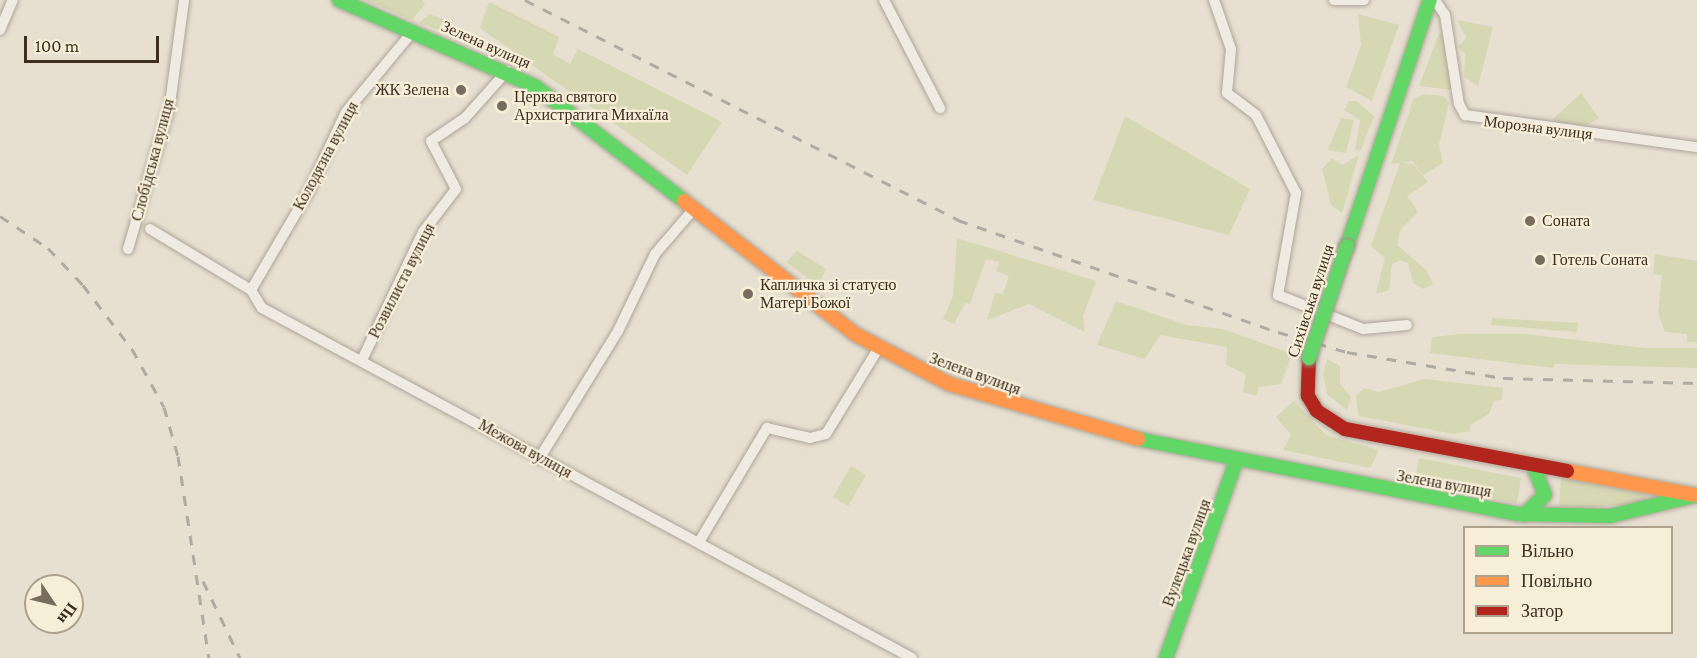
<!DOCTYPE html>
<meta charset="utf-8">
<style>
body{margin:0}
#map{position:relative;width:1697px;height:658px;overflow:hidden;background:#e7e0d1;font-family:"Crimson Pro",serif}
div>[style]{position:absolute}
.green>*{inset:0;background:#d6d7b3}
.roads{filter:drop-shadow(0 0 2px #ada599) drop-shadow(0 0 2px #ada599)}
.street>*{height:10px;margin:-5px;padding:0 5px;transform-origin:5px;border-radius:5px;background:#efebe3}
.fast>*{height:14px;margin:-7px;padding:0 7px;transform-origin:7px;border-radius:7px;background:#63d668}
.slow>*{height:14px;margin:-7px;padding:0 7px;transform-origin:7px;border-radius:7px;background:#ff974d}
.jam>*{height:14px;margin:-7px;padding:0 7px;transform-origin:7px;border-radius:7px;background:#b3261e}
.rail>*{height:3px;margin-top:-1.5px;transform-origin:0;background:repeating-linear-gradient(90deg,#afaaa2 0 10px,transparent 0 20px)}
.bridges{filter:drop-shadow(0 0 2px #9c958a) drop-shadow(0 0 2px #9c958a)}
.fast-bridge>*{height:14px;margin:-7px;padding:0 7px;transform-origin:7px;border-radius:7px;background:#63d668}
.dots>*{width:16px;height:16px;translate:-50% -50%;box-sizing:border-box;border:3px solid #f7eed8;border-radius:50%}
span{translate:-50% -50%;white-space:nowrap;text-align:center;line-height:1.15;-webkit-text-stroke:4.5px #f7eed8;paint-order:stroke}
.street-label{font-size:16px;color:#3d2e20}
.poi-label{font-size:16px;color:#3d2e20}
.right{translate:-100% -50%;text-align:right}
.left{translate:0 -50%;text-align:left}
.legend{position:absolute;left:1463px;top:526px;width:210px;height:108px;box-sizing:border-box;background:#f7eed8;border:2px solid #ada18e;margin:0;padding:8px 10px;list-style:none;font-size:18px;color:#3d2e20}
.legend li{display:flex;align-items:center;gap:12px;height:30px}
.legend b{width:30px;border:2px solid #ada18e}
.north{position:absolute;left:24px;top:574px;width:60px;height:60px;box-sizing:border-box;background:#f7eed8;border:2px solid #ada18e;border-radius:50%;rotate:125deg;font-size:16px;font-weight:700;line-height:24px;text-align:center;color:#3d2e20}
.north::after{content:'';display:block;margin:auto;width:21px;height:27px;background:#786c5e;clip-path:polygon(50% 0,100% 100%,50% 72%,0 100%)}
.scale{position:absolute;left:24px;top:36px;width:135px;height:27px;box-sizing:border-box;border:3px solid #3d2e20;border-top:0;padding-left:8px;font-size:18px;line-height:21px;white-space:nowrap;color:#3d2e20;-webkit-text-stroke:4px #f7eed8;paint-order:stroke}
</style>
<div id="map">
<div class="green">
<i style="clip-path:polygon(365px 0,422px 0,425px 4px,412px 20px)"></i>
<i style="clip-path:polygon(489px 2px,559px 37px,553px 54px,570px 64px,578px 49px,722px 122px,687px 175px,480px 28px)"></i>
<i style="clip-path:polygon(430px 14px,451px 22px,461px 37px,419px 23px)"></i>
<i style="clip-path:polygon(1358px 14px,1399px 25px,1372px 101px,1346px 87px,1361px 45px)"></i>
<i style="clip-path:polygon(1457px 20px,1493px 27px,1478px 86px,1464px 77px,1465px 54px,1458px 47px,1466px 38px)"></i>
<i style="clip-path:polygon(1442px 30px,1453px 90px,1419px 86px,1438px 36px)"></i>
<i style="clip-path:polygon(1581px 93px,1599px 118px,1581px 129px,1556px 125px,1553px 119px)"></i>
<i style="clip-path:polygon(1424px 94px,1444px 96px,1449px 103px,1439px 145px,1443px 163px,1423px 175px,1412px 161px,1401px 163px,1413px 164px,1428px 182px,1407px 196px,1418px 212px,1400px 230px,1397px 245px,1426px 270px,1433px 284px,1423px 289px,1413px 283px,1408px 263px,1400px 260px,1392px 264px,1389px 290px,1376px 294px,1385px 258px,1371px 246px,1400px 163px,1391px 164px,1414px 98px)"></i>
<i style="clip-path:polygon(1349px 101px,1356px 101px,1374px 116px,1361px 150px,1355px 150px,1360px 120px,1344px 110px)"></i>
<i style="clip-path:polygon(1125px 116px,1250px 189px,1229px 235px,1093px 200px)"></i>
<i style="clip-path:polygon(1341px 118px,1354px 120px,1346px 153px,1328px 150px)"></i>
<i style="clip-path:polygon(1359px 155px,1342px 213px,1331px 205px,1322px 169px,1332px 158px,1342px 165px)"></i>
<i style="clip-path:polygon(957px 238px,1096px 281px,1083px 316px,1085px 332px,1029px 304px,987px 320px,995px 293px,1003px 294px,1009px 276px,996px 271px,999px 262px,986px 259px,970px 304px,965px 303px,954px 324px,943px 319px,953px 296px)"></i>
<i style="clip-path:polygon(797px 251px,826px 269px,819px 284px,828px 293px,786px 262px)"></i>
<i style="clip-path:polygon(1655px 254px,1697px 261px,1697px 342px,1687px 342px,1687px 334px,1665px 332px,1658px 313px,1662px 275px,1653px 274px)"></i>
<i style="clip-path:polygon(1116px 301px,1187px 325px,1223px 329px,1292px 354px,1281px 384px,1259px 387px,1256px 396px,1243px 392px,1246px 374px,1226px 365px,1227px 347px,1160px 335px,1145px 359px,1097px 345px)"></i>
<i style="clip-path:polygon(1492px 318px,1578px 323px,1577px 332px,1491px 325px)"></i>
<i style="clip-path:polygon(1460px 334px,1525px 334px,1645px 348px,1697px 348px,1697px 368px,1555px 364px,1553px 368px,1430px 353px,1432px 337px)"></i>
<i style="clip-path:polygon(1327px 359px,1340px 366px,1340px 384px,1351px 397px,1347px 410px,1327px 394px,1323px 375px)"></i>
<i style="clip-path:polygon(1424px 379px,1503px 388px,1502px 400px,1494px 401px,1489px 414px,1470px 425px,1470px 431px,1454px 434px,1358px 416px,1356px 396px,1364px 388px,1379px 392px)"></i>
<i style="clip-path:polygon(1294px 401px,1326px 435px,1379px 450px,1370px 468px,1283px 450px,1291px 435px,1276px 417px)"></i>
<i style="clip-path:polygon(1419px 458px,1521px 478px,1517px 503px,1414px 484px)"></i>
<i style="clip-path:polygon(851px 466px,866px 475px,848px 506px,833px 497px)"></i>
<i style="clip-path:polygon(1561px 478px,1645px 494px,1646px 503px,1564px 509px,1559px 505px)"></i>
</div>
<div class="roads">
<div class="street">
<i style="left:884px;top:0;width:122px;rotate:62.6deg"></i>
<i style="left:1214px;top:0;width:52px;rotate:70.9deg"></i>
<i style="left:1231px;top:49px;width:44px;rotate:95.2deg"></i>
<i style="left:1227px;top:93px;width:36px;rotate:37deg"></i>
<i style="left:1256px;top:115px;width:88px;rotate:62.9deg"></i>
<i style="left:1296px;top:193px;width:104px;rotate:100deg"></i>
<i style="left:1278px;top:295px;width:92px;rotate:21.8deg"></i>
<i style="left:1363px;top:329px;width:44px;rotate:-5.2deg"></i>
<i style="left:1334px;top:0;width:30px"></i>
<i style="left:1435px;top:0;width:18px;rotate:56deg"></i>
<i style="left:1445px;top:15px;width:90px;rotate:81.1deg"></i>
<i style="left:1459px;top:104px;width:13px;rotate:61deg"></i>
<i style="left:1465px;top:115px;width:234px;rotate:7.9deg"></i>
<i style="left:0;top:30px;width:33px;rotate:-67deg"></i>
<i style="left:150px;top:229px;width:118px;rotate:31.1deg"></i>
<i style="left:251px;top:290px;width:21px;rotate:59deg"></i>
<i style="left:262px;top:308px;width:738px;rotate:28.3deg"></i>
<i style="left:128px;top:249px;width:151px;rotate:-73.8deg"></i>
<i style="left:170px;top:104px;width:105px;rotate:-82.3deg"></i>
<i style="left:251px;top:290px;width:113px;rotate:-59.6deg"></i>
<i style="left:308px;top:193px;width:89px;rotate:-64.9deg"></i>
<i style="left:346px;top:112px;width:105px;rotate:-50.4deg"></i>
<i style="left:362px;top:360px;width:142px;rotate:-64.5deg"></i>
<i style="left:423px;top:232px;width:54px;rotate:-52.5deg"></i>
<i style="left:456px;top:189px;width:54px;rotate:-117.5deg"></i>
<i style="left:431px;top:141px;width:41px;rotate:-34.1deg"></i>
<i style="left:465px;top:118px;width:63px;rotate:-48.2deg"></i>
<i style="left:539px;top:459px;width:150px;rotate:-58.3deg"></i>
<i style="left:618px;top:331px;width:85px;rotate:-64.3deg"></i>
<i style="left:655px;top:254px;width:58px;rotate:-49.2deg"></i>
<i style="left:699px;top:542px;width:133px;rotate:-59.2deg"></i>
<i style="left:767px;top:428px;width:44px;rotate:13.1deg"></i>
<i style="left:810px;top:438px;width:16px;rotate:-14deg"></i>
<i style="left:826px;top:434px;width:100px;rotate:-58.5deg"></i>
</div>
<div class="fast">
<i style="left:339px;top:0;width:215px;rotate:23.8deg"></i>
<i style="left:536px;top:87px;width:187px;rotate:37.6deg"></i>
<i style="left:1347px;top:246px;width:260px;rotate:-71.4deg"></i>
<i style="left:1138px;top:439px;width:386px;rotate:11.2deg"></i>
<i style="left:1517px;top:514px;width:93px;rotate:1.2deg"></i>
<i style="left:1610px;top:516px;width:89px;rotate:-13.6deg"></i>
<i style="left:1524px;top:515px;width:29px;rotate:-44deg"></i>
<i style="left:1545px;top:495px;width:29px;rotate:-112deg"></i>
<i style="left:1166px;top:658px;width:211px;rotate:-70.4deg"></i>
</div>
<div class="slow">
<i style="left:684px;top:201px;width:217px;rotate:37.9deg"></i>
<i style="left:855px;top:334px;width:106px;rotate:28deg"></i>
<i style="left:949px;top:384px;width:197px;rotate:16.2deg"></i>
<i style="left:1567px;top:471px;width:129px;rotate:10.7deg"></i>
</div>
<div class="jam">
<i style="left:1309px;top:358px;width:38px;rotate:92deg"></i>
<i style="left:1308px;top:396px;width:17px;rotate:59deg"></i>
<i style="left:1317px;top:411px;width:33px;rotate:33deg"></i>
<i style="left:1345px;top:429px;width:226px;rotate:10.7deg"></i>
</div>
</div>
<div class="rail">
<i style="left:525px;top:0;width:486px;rotate:26.9deg"></i>
<i style="left:958px;top:220px;width:339px;rotate:19.3deg"></i>
<i style="left:1278px;top:332px;width:72px;rotate:16.2deg"></i>
<i style="left:1347px;top:352px;width:158px;rotate:9.5deg"></i>
<i style="left:1503px;top:378px;width:194px;rotate:1.5deg"></i>
<i style="left:0;top:216px;width:58px;rotate:33.7deg"></i>
<i style="left:48px;top:248px;width:51px;rotate:46.6deg"></i>
<i style="left:83px;top:285px;width:81px;rotate:52.6deg"></i>
<i style="left:132px;top:349px;width:66px;rotate:61.1deg"></i>
<i style="left:164px;top:407px;width:51px;rotate:74.1deg"></i>
<i style="left:178px;top:456px;width:204px;rotate:81.3deg"></i>
<i style="left:203px;top:581px;width:85px;rotate:64.3deg"></i>
</div>
<div class="bridges">
<div class="fast-bridge">
<i style="left:1309px;top:358px;width:118px;rotate:-71.3deg"></i>
</div>
</div>
<div class="dots">
<i style="left:461px;top:90px;background:#786c5e"></i>
<i style="left:502px;top:106px;background:#786c5e"></i>
<i style="left:1530px;top:221px;background:#786c5e"></i>
<i style="left:1540px;top:260px;background:#786c5e"></i>
<i style="left:748px;top:294px;background:#786c5e"></i>
</div>
<div class="street-label">
<span style="left:486px;top:45px;rotate:24deg">Зелена вулиця</span>
<span style="left:1538px;top:128px;rotate:7deg">Морозна вулиця</span>
<span style="left:326px;top:156px;rotate:-62deg">Колодязна вулиця</span>
<span style="left:153px;top:160px;rotate:-75deg">Слобідська вулиця</span>
<span style="left:402px;top:281px;rotate:-63deg">Розвилиста вулиця</span>
<span style="left:1311px;top:301px;rotate:-72deg">Сихівська вулиця</span>
<span style="left:975px;top:374px;rotate:20deg">Зелена вулиця</span>
<span style="left:525px;top:449px;rotate:29deg">Межова вулиця</span>
<span style="left:1444px;top:484px;rotate:10deg">Зелена вулиця</span>
<span style="left:1187px;top:553px;rotate:-70deg">Вулецька вулиця</span>
</div>
<div class="poi-label">
<span class="right" style="left:449px;top:90px">ЖК Зелена</span>
<span class="left" style="left:514px;top:106px">Церква святого<br>Архистратига Михаїла</span>
<span class="left" style="left:1542px;top:221px">Соната</span>
<span class="left" style="left:1552px;top:260px">Готель Соната</span>
<span class="left" style="left:760px;top:294px">Капличка зі статуєю<br>Матері Божої</span>
</div>
<ul class="legend">
<li><b style="height:8px;background:#63d668"></b>Вільно</li>
<li><b style="height:8px;background:#ff974d"></b>Повільно</li>
<li><b style="height:8px;background:#b3261e"></b>Затор</li>
</ul>
<div class="north">Пн</div>
<div class="scale">100 m</div>
</div>
